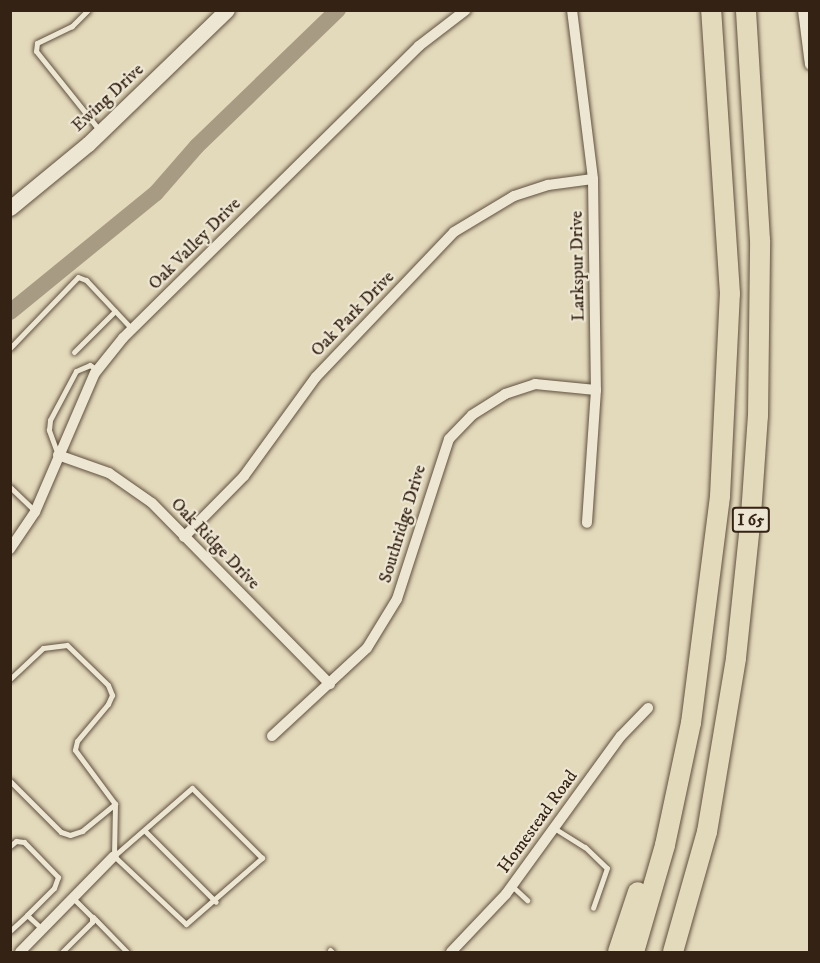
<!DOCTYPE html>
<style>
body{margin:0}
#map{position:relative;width:820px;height:963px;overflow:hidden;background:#e3d9bb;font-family:"IM FELL DW Pica",serif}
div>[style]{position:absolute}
.river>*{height:16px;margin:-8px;padding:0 8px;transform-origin:8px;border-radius:8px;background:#a89b83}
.roads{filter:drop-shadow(0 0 2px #60503e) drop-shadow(0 0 2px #60503e)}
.service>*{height:5px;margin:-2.5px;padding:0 2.5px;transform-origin:2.5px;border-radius:2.5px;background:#ede6d3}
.minor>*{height:10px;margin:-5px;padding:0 5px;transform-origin:5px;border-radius:5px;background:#ede6d3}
.secondary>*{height:15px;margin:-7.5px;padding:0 7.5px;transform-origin:7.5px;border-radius:7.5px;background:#ede6d3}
.motorway>*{height:20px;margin:-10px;padding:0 10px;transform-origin:10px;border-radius:10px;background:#e3d9bb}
span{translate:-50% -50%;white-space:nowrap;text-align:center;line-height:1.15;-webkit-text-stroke:4.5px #ede6d3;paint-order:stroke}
.shield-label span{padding:2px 4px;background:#ede6d3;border:2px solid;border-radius:4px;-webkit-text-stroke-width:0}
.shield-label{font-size:16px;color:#342215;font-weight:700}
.street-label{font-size:18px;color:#342215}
.frame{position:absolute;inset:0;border:12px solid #342215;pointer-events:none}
</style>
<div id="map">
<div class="river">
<i style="left:10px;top:312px;width:188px;rotate:-39.2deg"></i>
<i style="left:156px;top:193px;width:62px;rotate:-48.9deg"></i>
<i style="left:197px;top:146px;width:196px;rotate:-44deg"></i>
</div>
<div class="roads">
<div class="service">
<i style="left:88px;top:10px;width:23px;rotate:135deg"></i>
<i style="left:72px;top:26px;width:39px;rotate:154deg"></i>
<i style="left:37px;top:43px;width:8px;rotate:97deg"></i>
<i style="left:36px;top:51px;width:102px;rotate:51.3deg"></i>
<i style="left:10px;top:348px;width:98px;rotate:-46.2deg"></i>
<i style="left:78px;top:277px;width:9px;rotate:21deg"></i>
<i style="left:86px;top:280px;width:67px;rotate:46.8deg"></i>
<i style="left:74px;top:352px;width:58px;rotate:-45deg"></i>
<i style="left:58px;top:455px;width:27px;rotate:-110deg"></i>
<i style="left:49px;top:430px;width:10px;rotate:-84deg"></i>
<i style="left:50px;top:420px;width:55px;rotate:-62deg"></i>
<i style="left:76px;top:371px;width:15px;rotate:-23deg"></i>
<i style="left:90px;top:365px;width:9px;rotate:36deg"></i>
<i style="left:10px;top:487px;width:35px;rotate:44deg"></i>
<i style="left:10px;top:679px;width:45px;rotate:-43.2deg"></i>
<i style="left:43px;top:648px;width:24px;rotate:-7deg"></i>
<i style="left:67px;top:645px;width:57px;rotate:44.3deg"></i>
<i style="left:108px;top:685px;width:11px;rotate:68deg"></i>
<i style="left:112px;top:695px;width:10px;rotate:114deg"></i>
<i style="left:108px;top:704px;width:48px;rotate:130deg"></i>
<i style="left:77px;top:741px;width:9px;rotate:103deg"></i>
<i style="left:75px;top:750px;width:67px;rotate:53.5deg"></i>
<i style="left:115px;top:804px;width:52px;rotate:91.1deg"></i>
<i style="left:114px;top:856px;width:99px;rotate:43.4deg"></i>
<i style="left:186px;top:924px;width:101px;rotate:-41deg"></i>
<i style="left:262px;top:858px;width:99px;rotate:-135deg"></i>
<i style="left:192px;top:788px;width:103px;rotate:138.9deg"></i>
<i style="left:10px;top:781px;width:72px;rotate:45deg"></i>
<i style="left:61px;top:832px;width:9px;rotate:18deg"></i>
<i style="left:70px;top:835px;width:13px;rotate:-18deg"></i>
<i style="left:82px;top:831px;width:43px;rotate:-39.3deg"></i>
<i style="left:554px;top:828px;width:36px;rotate:32deg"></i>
<i style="left:585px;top:847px;width:30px;rotate:44deg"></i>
<i style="left:607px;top:868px;width:42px;rotate:109.3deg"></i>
<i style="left:145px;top:831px;width:100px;rotate:45deg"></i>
<i style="left:10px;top:846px;width:8px;rotate:-40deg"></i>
<i style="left:16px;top:841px;width:8px;rotate:7deg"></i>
<i style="left:24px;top:842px;width:49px;rotate:45.8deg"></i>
<i style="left:58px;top:877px;width:12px;rotate:110deg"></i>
<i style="left:54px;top:888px;width:38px;rotate:135deg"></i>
<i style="left:27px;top:915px;width:22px;rotate:43deg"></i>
<i style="left:512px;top:886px;width:21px;rotate:43deg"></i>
<i style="left:93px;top:917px;width:49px;rotate:45.8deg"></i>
<i style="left:10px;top:931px;width:23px;rotate:-43deg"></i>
<i style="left:330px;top:950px;width:3px;rotate:45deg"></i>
<i style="left:62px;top:952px;width:42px;rotate:-45deg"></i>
<i style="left:92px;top:922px;width:5px;rotate:-90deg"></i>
<i style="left:92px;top:917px;width:27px;rotate:-135deg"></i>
</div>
<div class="minor">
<i style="left:572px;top:10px;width:170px;rotate:82.9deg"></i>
<i style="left:593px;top:179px;width:211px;rotate:89.2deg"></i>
<i style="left:596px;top:390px;width:133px;rotate:93.9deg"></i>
<i style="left:803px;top:10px;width:55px;rotate:82.7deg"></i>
<i style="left:58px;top:455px;width:54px;rotate:19.4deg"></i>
<i style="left:109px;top:473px;width:52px;rotate:34.9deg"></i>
<i style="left:152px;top:503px;width:254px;rotate:45.5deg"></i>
<i style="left:184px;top:537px;width:86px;rotate:-45.5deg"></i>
<i style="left:244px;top:476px;width:122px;rotate:-54deg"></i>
<i style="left:316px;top:377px;width:200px;rotate:-46.4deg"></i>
<i style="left:454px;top:232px;width:70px;rotate:-31deg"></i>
<i style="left:514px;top:196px;width:36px;rotate:-18deg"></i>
<i style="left:548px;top:185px;width:45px;rotate:-7.6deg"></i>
<i style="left:10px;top:549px;width:45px;rotate:-56deg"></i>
<i style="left:35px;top:512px;width:151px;rotate:-66.7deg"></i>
<i style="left:95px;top:373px;width:45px;rotate:-51.3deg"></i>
<i style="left:123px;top:338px;width:416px;rotate:-44.6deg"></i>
<i style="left:419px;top:46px;width:59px;rotate:-37.5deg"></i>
<i style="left:272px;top:736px;width:129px;rotate:-42.8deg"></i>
<i style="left:367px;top:648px;width:57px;rotate:-58.5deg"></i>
<i style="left:397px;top:599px;width:168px;rotate:-72deg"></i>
<i style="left:449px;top:439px;width:33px;rotate:-46deg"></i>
<i style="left:472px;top:415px;width:39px;rotate:-32deg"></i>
<i style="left:505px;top:394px;width:32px;rotate:-18deg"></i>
<i style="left:535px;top:384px;width:61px;rotate:5.6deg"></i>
<i style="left:20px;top:952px;width:134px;rotate:-45.6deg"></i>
<i style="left:451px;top:952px;width:80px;rotate:-46.5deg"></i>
<i style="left:506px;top:894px;width:195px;rotate:-54deg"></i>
<i style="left:621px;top:736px;width:39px;rotate:-46deg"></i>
</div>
<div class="secondary">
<i style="left:10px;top:208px;width:101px;rotate:-39.4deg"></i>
<i style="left:88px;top:144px;width:193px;rotate:-44deg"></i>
</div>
<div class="motorway">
<i style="left:618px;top:952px;width:63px;rotate:-71.6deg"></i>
<i style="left:634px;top:952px;width:111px;rotate:-73.8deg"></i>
<i style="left:665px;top:845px;width:125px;rotate:-78deg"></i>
<i style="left:691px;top:723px;width:229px;rotate:-82.7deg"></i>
<i style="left:720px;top:496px;width:202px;rotate:-87.2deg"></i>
<i style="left:730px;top:294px;width:285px;rotate:-93.8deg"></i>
<i style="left:673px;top:952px;width:125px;rotate:-74.2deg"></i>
<i style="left:707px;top:832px;width:176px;rotate:-80.5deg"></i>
<i style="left:736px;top:658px;width:144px;rotate:-84deg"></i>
<i style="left:751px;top:515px;width:99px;rotate:-86deg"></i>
<i style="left:758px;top:416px;width:176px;rotate:-89.3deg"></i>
<i style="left:760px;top:240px;width:230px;rotate:-93.5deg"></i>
</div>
</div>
<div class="shield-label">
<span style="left:751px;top:520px">I 65</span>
</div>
<div class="street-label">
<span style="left:108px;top:98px;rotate:-43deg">Ewing Drive</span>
<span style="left:195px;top:244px;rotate:-45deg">Oak Valley Drive</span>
<span style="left:578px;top:266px;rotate:-91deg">Larkspur Drive</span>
<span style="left:353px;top:314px;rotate:-46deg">Oak Park Drive</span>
<span style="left:403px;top:524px;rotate:-73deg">Southridge Drive</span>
<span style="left:215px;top:544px;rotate:46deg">Oak Ridge Drive</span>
<span style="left:538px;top:822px;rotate:-54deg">Homestead Road</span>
</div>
<div class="frame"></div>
</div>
